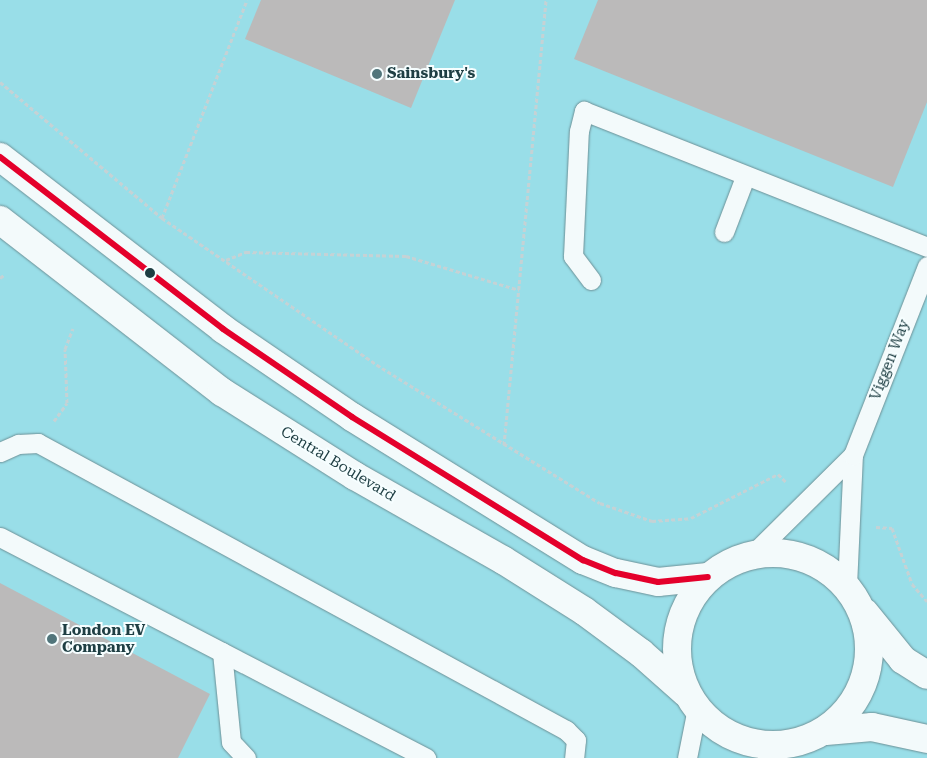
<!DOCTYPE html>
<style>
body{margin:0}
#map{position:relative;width:927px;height:758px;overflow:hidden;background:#b0dbe2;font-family:"Roboto Serif",serif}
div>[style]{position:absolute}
.built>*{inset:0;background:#99dee8}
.building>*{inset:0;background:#bbbaba}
.path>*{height:3px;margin-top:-1.5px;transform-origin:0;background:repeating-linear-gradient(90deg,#c5d2d5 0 4px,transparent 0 6.5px)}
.roads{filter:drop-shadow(0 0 1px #6c9096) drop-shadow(0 0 1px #6c9096)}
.service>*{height:19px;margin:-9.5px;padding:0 9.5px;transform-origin:9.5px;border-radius:9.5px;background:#f3fafb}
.minor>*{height:28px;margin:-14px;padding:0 14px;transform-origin:14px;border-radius:14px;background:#f3fafb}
.minor>.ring{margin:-14px;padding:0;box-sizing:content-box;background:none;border:28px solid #f3fafb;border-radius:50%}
.bus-1>*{height:6px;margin:-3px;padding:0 3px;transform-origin:3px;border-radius:3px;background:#e4002b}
.dots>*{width:14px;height:14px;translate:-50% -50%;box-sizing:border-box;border:2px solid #f6feff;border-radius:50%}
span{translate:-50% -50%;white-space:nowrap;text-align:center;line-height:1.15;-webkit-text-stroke:4px #f6feff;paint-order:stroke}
.poi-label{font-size:15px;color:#1e3e43;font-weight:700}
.left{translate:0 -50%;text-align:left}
.street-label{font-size:15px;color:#1e3e43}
</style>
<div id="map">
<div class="built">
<i style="clip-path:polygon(0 0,927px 0,927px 758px,0 758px)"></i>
</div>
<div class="building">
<i style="clip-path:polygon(261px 0,455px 0,411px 108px,245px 39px)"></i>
<i style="clip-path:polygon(598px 0,927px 0,927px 102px,893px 187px,574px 59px)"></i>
<i style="clip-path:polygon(0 583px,210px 694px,178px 758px,0 758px)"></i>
</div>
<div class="path">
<i style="left:0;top:82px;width:212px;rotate:40deg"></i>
<i style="left:162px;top:218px;width:266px;rotate:34.3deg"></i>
<i style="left:382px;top:368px;width:256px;rotate:31.8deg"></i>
<i style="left:600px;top:503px;width:55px;rotate:19.1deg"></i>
<i style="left:652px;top:521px;width:39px;rotate:-4deg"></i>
<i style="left:691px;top:518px;width:97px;rotate:-26.8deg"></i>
<i style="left:778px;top:474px;width:11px;rotate:45deg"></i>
<i style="left:162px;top:218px;width:234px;rotate:-68.7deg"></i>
<i style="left:226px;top:260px;width:22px;rotate:-22deg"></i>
<i style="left:246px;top:252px;width:160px;rotate:1.4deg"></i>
<i style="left:406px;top:256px;width:118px;rotate:16.7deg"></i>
<i style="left:0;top:278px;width:5px;rotate:-37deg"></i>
<i style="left:54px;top:421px;width:22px;rotate:-54deg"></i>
<i style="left:67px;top:403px;width:54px;rotate:-92.1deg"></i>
<i style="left:65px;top:349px;width:22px;rotate:-69deg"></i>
<i style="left:504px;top:445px;width:447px;rotate:-84.6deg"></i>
<i style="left:876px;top:527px;width:16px;rotate:4deg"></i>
<i style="left:892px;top:528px;width:59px;rotate:70.3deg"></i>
<i style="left:912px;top:584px;width:23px;rotate:49deg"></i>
</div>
<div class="roads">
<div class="service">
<i style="left:724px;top:232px;width:59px;rotate:-69.1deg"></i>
<i style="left:591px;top:280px;width:30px;rotate:-127deg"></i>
<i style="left:573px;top:256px;width:125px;rotate:-87.3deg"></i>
<i style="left:579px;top:131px;width:21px;rotate:-76deg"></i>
<i style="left:584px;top:111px;width:369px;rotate:21.6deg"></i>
<i style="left:0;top:452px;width:20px;rotate:-24deg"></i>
<i style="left:18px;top:444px;width:20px;rotate:-3deg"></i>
<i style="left:38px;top:443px;width:601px;rotate:28.53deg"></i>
<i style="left:566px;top:730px;width:14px;rotate:45deg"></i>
<i style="left:576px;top:740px;width:18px;rotate:96deg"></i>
<i style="left:0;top:537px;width:480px;rotate:27.4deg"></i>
<i style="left:754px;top:553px;width:139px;rotate:-44.7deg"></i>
<i style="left:847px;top:586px;width:131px;rotate:-87.4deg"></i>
<i style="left:853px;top:455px;width:203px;rotate:-68.6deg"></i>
<i style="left:222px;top:652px;width:90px;rotate:84.3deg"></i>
<i style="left:231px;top:742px;width:22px;rotate:47deg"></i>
<i style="left:687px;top:758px;width:51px;rotate:-78.7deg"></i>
<i style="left:767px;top:758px;width:21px;rotate:-41deg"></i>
</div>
<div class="minor">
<i style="left:0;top:157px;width:282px;rotate:37.6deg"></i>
<i style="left:223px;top:329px;width:156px;rotate:34.3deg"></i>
<i style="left:352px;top:417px;width:272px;rotate:31.8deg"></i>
<i style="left:583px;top:560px;width:35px;rotate:22deg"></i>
<i style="left:616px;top:573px;width:43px;rotate:12.1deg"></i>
<i style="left:658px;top:582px;width:50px;rotate:-5.7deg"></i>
<i style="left:0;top:220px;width:281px;rotate:37.8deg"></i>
<i style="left:222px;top:392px;width:157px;rotate:32.3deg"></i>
<i style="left:355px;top:476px;width:170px;rotate:29.6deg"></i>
<i style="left:503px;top:560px;width:96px;rotate:32.2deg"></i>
<i style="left:584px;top:611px;width:71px;rotate:36.4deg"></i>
<i style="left:641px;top:653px;width:60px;rotate:41.6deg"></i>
<i class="ring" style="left:677px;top:553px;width:164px;height:164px"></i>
<i style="left:865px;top:613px;width:60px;rotate:51deg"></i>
<i style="left:903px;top:660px;width:28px;rotate:32deg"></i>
<i style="left:826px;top:731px;width:46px;rotate:-5deg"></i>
<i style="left:872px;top:727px;width:56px;rotate:12.3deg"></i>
</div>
</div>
<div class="bus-1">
<i style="left:0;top:157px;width:282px;rotate:37.6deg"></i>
<i style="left:223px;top:329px;width:156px;rotate:34.3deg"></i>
<i style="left:352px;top:417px;width:272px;rotate:31.8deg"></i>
<i style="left:583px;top:560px;width:35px;rotate:22deg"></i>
<i style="left:616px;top:573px;width:43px;rotate:12.1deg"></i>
<i style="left:658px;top:582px;width:50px;rotate:-5.7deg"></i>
</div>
<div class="dots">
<i style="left:377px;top:74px;background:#51757b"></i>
<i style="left:150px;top:273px;background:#1e3e43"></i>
<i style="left:52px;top:639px;background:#51757b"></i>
</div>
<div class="poi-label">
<span class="left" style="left:387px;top:74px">Sainsbury's</span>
<span class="left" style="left:62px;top:639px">London EV<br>Company</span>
</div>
<div class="street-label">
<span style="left:890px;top:360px;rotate:-69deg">Viggen Way</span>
<span style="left:338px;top:464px;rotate:31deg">Central Boulevard</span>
</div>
</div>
